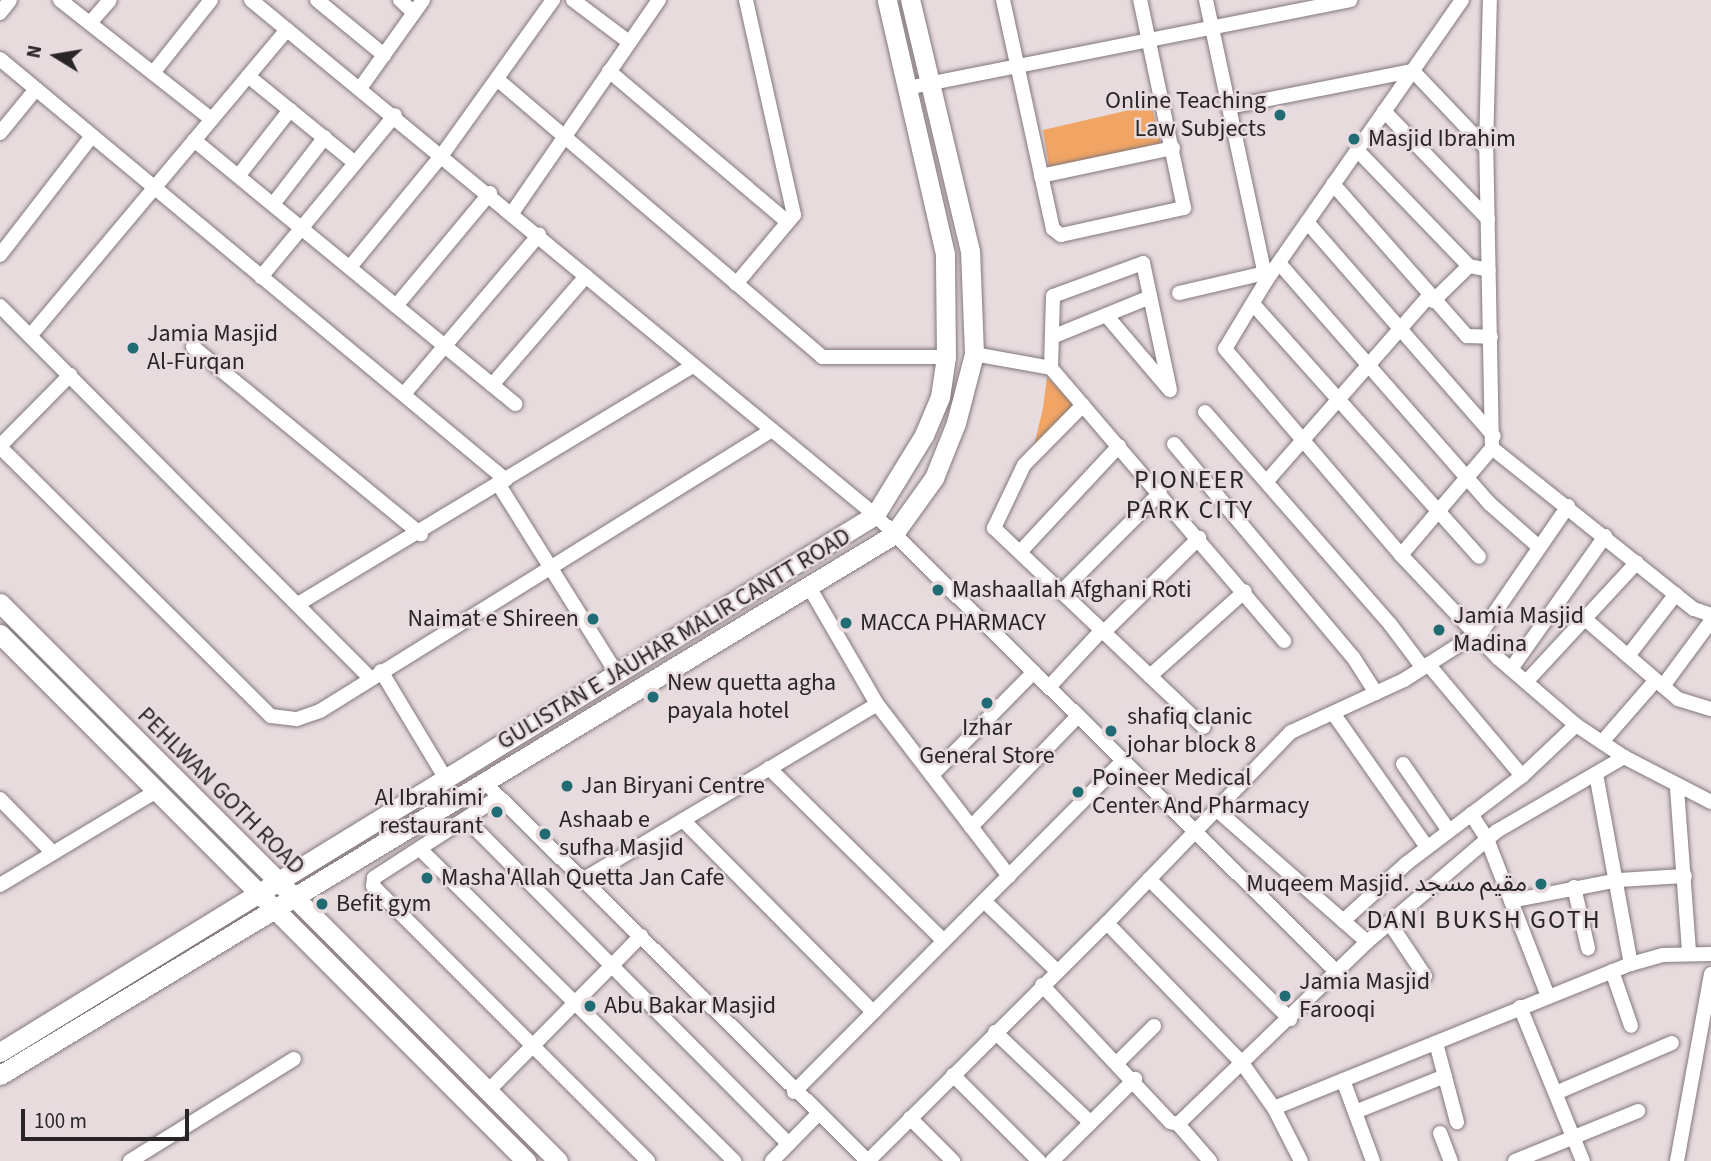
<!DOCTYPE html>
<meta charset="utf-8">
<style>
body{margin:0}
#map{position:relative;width:1711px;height:1161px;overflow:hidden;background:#e7dbde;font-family:"Source Sans 3","Noto Sans Arabic",sans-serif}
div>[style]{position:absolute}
.green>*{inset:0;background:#f1a564}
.roads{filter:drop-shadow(0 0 2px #83787b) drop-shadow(0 0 2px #83787b)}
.minor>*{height:14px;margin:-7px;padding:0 7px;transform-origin:7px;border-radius:7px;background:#fff}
.secondary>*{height:19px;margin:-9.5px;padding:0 9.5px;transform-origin:9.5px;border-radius:9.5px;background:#fff}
.dots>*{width:19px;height:19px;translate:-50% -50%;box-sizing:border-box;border:4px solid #e7dbde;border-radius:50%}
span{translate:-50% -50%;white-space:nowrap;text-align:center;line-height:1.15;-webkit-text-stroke:5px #e7dbde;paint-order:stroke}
.poi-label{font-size:24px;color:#292526}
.right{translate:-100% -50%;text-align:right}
.left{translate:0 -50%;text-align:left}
.street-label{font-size:24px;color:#292526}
.neighbourhood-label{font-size:26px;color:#292526;letter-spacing:2px}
.north{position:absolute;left:21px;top:21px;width:70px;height:70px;-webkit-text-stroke:5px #e7dbde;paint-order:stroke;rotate:281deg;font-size:19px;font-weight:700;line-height:28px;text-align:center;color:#292526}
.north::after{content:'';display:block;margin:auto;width:24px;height:32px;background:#292526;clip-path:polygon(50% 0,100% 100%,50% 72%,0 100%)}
.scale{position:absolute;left:21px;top:1109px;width:168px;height:32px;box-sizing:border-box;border:4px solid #292526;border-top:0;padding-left:9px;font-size:21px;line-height:24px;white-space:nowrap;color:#292526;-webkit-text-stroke:5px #e7dbde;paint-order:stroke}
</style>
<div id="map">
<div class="green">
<i style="clip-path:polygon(1151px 105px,1163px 151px,1051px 178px,1043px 130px)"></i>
<i style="clip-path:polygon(1047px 377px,1076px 407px,1033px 450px,1043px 408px)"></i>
</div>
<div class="roads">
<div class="minor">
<i style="left:60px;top:0;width:192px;rotate:38.2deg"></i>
<i style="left:251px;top:0;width:809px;rotate:39.53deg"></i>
<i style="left:875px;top:515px;width:650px;rotate:44.69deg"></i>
<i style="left:317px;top:0;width:87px;rotate:39.4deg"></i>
<i style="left:400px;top:0;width:19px;rotate:43deg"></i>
<i style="left:573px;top:0;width:70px;rotate:36.9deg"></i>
<i style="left:1003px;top:0;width:234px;rotate:77.7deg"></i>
<i style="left:1053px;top:229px;width:10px;rotate:37deg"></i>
<i style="left:1061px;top:235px;width:126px;rotate:-12.4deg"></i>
<i style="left:1184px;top:208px;width:213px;rotate:-101.9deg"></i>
<i style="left:1206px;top:0;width:287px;rotate:77.9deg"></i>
<i style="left:1462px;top:0;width:343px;rotate:124.9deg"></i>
<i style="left:1266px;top:281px;width:79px;rotate:121.1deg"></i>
<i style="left:1225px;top:349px;width:271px;rotate:49.5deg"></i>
<i style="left:1401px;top:555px;width:141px;rotate:46.7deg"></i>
<i style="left:1498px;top:658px;width:103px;rotate:40.7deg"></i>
<i style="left:1576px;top:725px;width:58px;rotate:33.7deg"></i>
<i style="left:1624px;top:757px;width:98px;rotate:27.3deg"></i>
<i style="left:0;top:13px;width:16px;rotate:-52deg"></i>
<i style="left:90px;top:23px;width:30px;rotate:-49deg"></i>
<i style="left:0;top:59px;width:658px;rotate:39.76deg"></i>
<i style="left:609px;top:71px;width:234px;rotate:40.2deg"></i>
<i style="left:153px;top:73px;width:93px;rotate:-51.5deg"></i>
<i style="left:248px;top:76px;width:138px;rotate:39.1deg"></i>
<i style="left:497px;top:79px;width:428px;rotate:40.5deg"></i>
<i style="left:822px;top:357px;width:124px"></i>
<i style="left:361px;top:87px;width:107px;rotate:-54.5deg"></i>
<i style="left:907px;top:88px;width:452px;rotate:-11.2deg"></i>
<i style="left:1229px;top:107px;width:187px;rotate:-11.1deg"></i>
<i style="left:1413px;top:71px;width:106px;rotate:46.5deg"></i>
<i style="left:1384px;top:111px;width:150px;rotate:46.1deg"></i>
<i style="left:0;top:133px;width:57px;rotate:-50.7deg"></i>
<i style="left:194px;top:140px;width:416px;rotate:39.4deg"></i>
<i style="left:1357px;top:150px;width:161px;rotate:46deg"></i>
<i style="left:1469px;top:266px;width:20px;rotate:11deg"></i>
<i style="left:239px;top:175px;width:83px;rotate:-51.9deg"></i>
<i style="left:1041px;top:176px;width:135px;rotate:-12deg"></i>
<i style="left:1333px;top:184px;width:203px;rotate:48.6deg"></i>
<i style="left:1467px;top:336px;width:24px;rotate:2deg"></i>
<i style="left:274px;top:203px;width:83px;rotate:-52.3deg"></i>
<i style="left:512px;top:213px;width:259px;rotate:-55.4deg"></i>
<i style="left:1307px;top:222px;width:284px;rotate:48.9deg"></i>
<i style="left:0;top:255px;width:150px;rotate:-52.3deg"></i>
<i style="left:1279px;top:263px;width:320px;rotate:48.8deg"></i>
<i style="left:1490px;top:504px;width:65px;rotate:41.3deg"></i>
<i style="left:350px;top:267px;width:145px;rotate:-50.6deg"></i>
<i style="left:442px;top:155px;width:191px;rotate:-54.4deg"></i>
<i style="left:261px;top:277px;width:210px;rotate:-50.4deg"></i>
<i style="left:736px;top:284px;width:90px;rotate:-50deg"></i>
<i style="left:794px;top:215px;width:220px;rotate:-102.6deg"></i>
<i style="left:1179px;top:293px;width:88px;rotate:-13.1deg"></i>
<i style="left:1433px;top:301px;width:50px;rotate:-44.2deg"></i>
<i style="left:1253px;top:304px;width:339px;rotate:48.2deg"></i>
<i style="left:0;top:306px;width:525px;rotate:45.15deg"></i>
<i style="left:396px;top:306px;width:147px;rotate:-50.2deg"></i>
<i style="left:1106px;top:315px;width:97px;rotate:49.6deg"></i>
<i style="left:30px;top:336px;width:400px;rotate:-50deg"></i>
<i style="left:1052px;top:337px;width:106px;rotate:-22.2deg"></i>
<i style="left:193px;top:347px;width:295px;rotate:39.4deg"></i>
<i style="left:974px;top:354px;width:78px;rotate:10.3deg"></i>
<i style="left:1051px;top:368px;width:359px;rotate:49.5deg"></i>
<i style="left:1051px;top:368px;width:72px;rotate:-88.4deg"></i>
<i style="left:1053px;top:296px;width:96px;rotate:-20.1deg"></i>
<i style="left:1143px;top:263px;width:130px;rotate:78deg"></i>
<i style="left:492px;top:385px;width:144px;rotate:-49.2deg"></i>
<i style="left:404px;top:394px;width:209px;rotate:-49.7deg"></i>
<i style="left:1083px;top:405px;width:84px;rotate:134.5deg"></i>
<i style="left:1024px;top:465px;width:70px;rotate:115.5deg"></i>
<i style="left:994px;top:528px;width:289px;rotate:43.5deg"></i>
<i style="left:1205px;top:412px;width:281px;rotate:48.9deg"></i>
<i style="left:1390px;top:624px;width:55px;rotate:53.1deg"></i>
<i style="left:1174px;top:444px;width:278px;rotate:50deg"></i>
<i style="left:1353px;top:657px;width:43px;rotate:57.4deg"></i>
<i style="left:0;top:446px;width:100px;rotate:-45.4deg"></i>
<i style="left:0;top:447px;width:382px;rotate:44.8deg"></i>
<i style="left:271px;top:716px;width:26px;rotate:7deg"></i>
<i style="left:297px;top:719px;width:24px;rotate:-19deg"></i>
<i style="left:320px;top:711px;width:532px;rotate:-31.87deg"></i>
<i style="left:1492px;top:448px;width:258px;rotate:38.6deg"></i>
<i style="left:1694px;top:609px;width:18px;rotate:19deg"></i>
<i style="left:1267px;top:481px;width:246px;rotate:-48.8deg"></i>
<i style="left:499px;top:485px;width:221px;rotate:58deg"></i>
<i style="left:1020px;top:552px;width:145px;rotate:-47deg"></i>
<i style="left:1401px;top:555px;width:140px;rotate:-49.6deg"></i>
<i style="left:1492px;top:448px;width:300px;rotate:-91.1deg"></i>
<i style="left:1486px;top:148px;width:148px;rotate:-88.5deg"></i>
<i style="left:808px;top:585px;width:138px;rotate:59.9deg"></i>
<i style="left:877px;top:704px;width:217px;rotate:52.5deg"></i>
<i style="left:1061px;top:592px;width:140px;rotate:-45deg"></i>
<i style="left:298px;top:604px;width:460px;rotate:-31.1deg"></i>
<i style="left:1585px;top:619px;width:123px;rotate:40.7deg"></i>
<i style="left:1678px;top:699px;width:34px;rotate:17deg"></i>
<i style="left:1104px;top:632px;width:134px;rotate:-44.7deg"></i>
<i style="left:1478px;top:637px;width:159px;rotate:-55.5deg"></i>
<i style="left:1628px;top:656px;width:78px;rotate:-52.3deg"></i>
<i style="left:1428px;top:664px;width:146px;rotate:50deg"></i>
<i style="left:1511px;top:669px;width:163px;rotate:-54.7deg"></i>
<i style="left:381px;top:671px;width:126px;rotate:59deg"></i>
<i style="left:1150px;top:676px;width:127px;rotate:-41.8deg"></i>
<i style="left:1526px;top:682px;width:163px;rotate:-47.2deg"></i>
<i style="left:1663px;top:686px;width:81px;rotate:-53.6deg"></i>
<i style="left:1049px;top:687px;width:78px;rotate:-47.1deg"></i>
<i style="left:1333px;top:713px;width:164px;rotate:55deg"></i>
<i style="left:1602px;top:742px;width:82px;rotate:-48.9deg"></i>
<i style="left:1403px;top:764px;width:81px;rotate:55.5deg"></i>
<i style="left:769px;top:768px;width:246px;rotate:44.7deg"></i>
<i style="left:1596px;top:774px;width:193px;rotate:79.6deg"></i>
<i style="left:932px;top:775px;width:145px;rotate:-45.3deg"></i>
<i style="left:1677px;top:788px;width:165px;rotate:85.8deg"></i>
<i style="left:493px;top:791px;width:527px;rotate:44.62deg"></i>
<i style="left:499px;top:797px;width:149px;rotate:147.1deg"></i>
<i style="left:374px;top:878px;width:8px;rotate:97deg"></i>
<i style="left:373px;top:886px;width:389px;rotate:45deg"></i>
<i style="left:0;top:799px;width:74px;rotate:45.5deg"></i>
<i style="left:1217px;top:810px;width:200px;rotate:41.3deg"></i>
<i style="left:1471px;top:814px;width:30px;rotate:57deg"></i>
<i style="left:1487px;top:839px;width:168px;rotate:68.8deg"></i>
<i style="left:466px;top:819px;width:458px;rotate:45.2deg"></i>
<i style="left:683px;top:820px;width:270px;rotate:45.3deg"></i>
<i style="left:971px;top:827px;width:154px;rotate:-46.1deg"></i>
<i style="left:420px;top:849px;width:443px;rotate:44.8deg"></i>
<i style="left:584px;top:879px;width:341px;rotate:-30.8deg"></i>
<i style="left:1149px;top:879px;width:199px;rotate:44.8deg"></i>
<i style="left:0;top:885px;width:184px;rotate:-31deg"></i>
<i style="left:1574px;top:887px;width:63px;rotate:77.1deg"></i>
<i style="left:984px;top:901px;width:101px;rotate:43.8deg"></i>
<i style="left:1511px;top:901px;width:109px;rotate:-11.1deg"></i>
<i style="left:1618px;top:880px;width:67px;rotate:-3.4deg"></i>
<i style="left:1343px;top:921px;width:86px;rotate:-42.2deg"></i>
<i style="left:1407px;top:863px;width:144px;rotate:-37.1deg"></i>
<i style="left:1522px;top:776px;width:74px;rotate:-43.4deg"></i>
<i style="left:1389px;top:922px;width:65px;rotate:56.3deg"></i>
<i style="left:1107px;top:923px;width:194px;rotate:46deg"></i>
<i style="left:1242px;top:1063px;width:55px;rotate:54.6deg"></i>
<i style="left:1274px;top:1108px;width:59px;rotate:63deg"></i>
<i style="left:1612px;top:971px;width:58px;rotate:70.9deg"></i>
<i style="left:1042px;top:985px;width:187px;rotate:46.9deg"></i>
<i style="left:1170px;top:1122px;width:8px;rotate:14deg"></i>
<i style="left:1178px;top:1124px;width:262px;rotate:-43.9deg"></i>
<i style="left:1367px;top:942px;width:171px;rotate:-40.5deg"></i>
<i style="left:1497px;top:831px;width:147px;rotate:-30.2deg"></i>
<i style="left:1520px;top:1007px;width:166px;rotate:67.8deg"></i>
<i style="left:995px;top:1032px;width:132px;rotate:43.5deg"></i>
<i style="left:1436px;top:1043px;width:82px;rotate:75.1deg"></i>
<i style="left:1118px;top:1062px;width:51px;rotate:-45deg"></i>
<i style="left:953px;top:1075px;width:122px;rotate:45deg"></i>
<i style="left:1343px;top:1080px;width:86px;rotate:69.7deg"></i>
<i style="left:488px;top:1091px;width:218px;rotate:-45.4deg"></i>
<i style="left:794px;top:1092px;width:467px;rotate:-45.2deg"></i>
<i style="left:1558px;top:1092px;width:124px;rotate:-23.3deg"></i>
<i style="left:1274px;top:1108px;width:385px;rotate:-22deg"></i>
<i style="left:1631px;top:964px;width:33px;rotate:-16deg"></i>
<i style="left:1663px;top:955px;width:48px;rotate:-1.2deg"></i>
<i style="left:1355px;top:1112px;width:97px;rotate:-21.8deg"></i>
<i style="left:910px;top:1118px;width:61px;rotate:45deg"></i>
<i style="left:1178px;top:1124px;width:49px;rotate:49.1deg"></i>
<i style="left:1440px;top:1133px;width:30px;rotate:69deg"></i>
<i style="left:130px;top:1161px;width:193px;rotate:-31.9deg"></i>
<i style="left:772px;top:1161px;width:66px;rotate:-45.6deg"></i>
<i style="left:868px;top:1161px;width:337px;rotate:-44.9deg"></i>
<i style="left:1107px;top:923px;width:265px;rotate:-46.1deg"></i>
<i style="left:1291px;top:732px;width:124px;rotate:-24.7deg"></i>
<i style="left:1404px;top:680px;width:85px;rotate:-32.6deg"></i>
<i style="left:1052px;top:1161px;width:117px;rotate:-44.7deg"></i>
<i style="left:1515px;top:1161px;width:133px;rotate:-22.1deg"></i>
<i style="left:1677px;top:1161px;width:190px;rotate:-79.7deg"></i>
</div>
<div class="secondary">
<i style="left:0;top:603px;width:789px;rotate:45deg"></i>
<i style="left:0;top:634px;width:745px;rotate:45.05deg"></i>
<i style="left:0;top:1052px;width:1027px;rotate:-31.54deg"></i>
<i style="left:875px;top:515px;width:94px;rotate:-58.5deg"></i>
<i style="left:924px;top:435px;width:41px;rotate:-67.2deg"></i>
<i style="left:940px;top:397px;width:40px;rotate:-81.5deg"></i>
<i style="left:946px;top:357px;width:103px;rotate:-90.6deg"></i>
<i style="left:945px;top:254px;width:261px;rotate:-102.9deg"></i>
<i style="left:0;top:1075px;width:1044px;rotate:-31.16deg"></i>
<i style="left:893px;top:535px;width:70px;rotate:-54.3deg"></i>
<i style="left:934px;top:478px;width:59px;rotate:-68.2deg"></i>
<i style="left:956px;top:423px;width:71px;rotate:-75.4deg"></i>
<i style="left:974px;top:354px;width:103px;rotate:-92.2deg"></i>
<i style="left:970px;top:251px;width:258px;rotate:-103.4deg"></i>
</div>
</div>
<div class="dots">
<i style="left:1280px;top:115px;background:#206b74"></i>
<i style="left:1354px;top:139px;background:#206b74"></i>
<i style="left:133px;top:348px;background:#206b74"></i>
<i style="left:938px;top:590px;background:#206b74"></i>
<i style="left:593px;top:619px;background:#206b74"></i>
<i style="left:846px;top:623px;background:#206b74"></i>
<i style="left:1439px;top:630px;background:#206b74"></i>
<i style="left:653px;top:697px;background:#206b74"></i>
<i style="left:987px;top:703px;background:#206b74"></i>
<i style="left:1111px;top:731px;background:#206b74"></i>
<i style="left:567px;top:786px;background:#206b74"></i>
<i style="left:1078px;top:792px;background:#206b74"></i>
<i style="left:497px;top:812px;background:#206b74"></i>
<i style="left:545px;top:834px;background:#206b74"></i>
<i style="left:427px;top:878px;background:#206b74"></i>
<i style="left:1541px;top:884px;background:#206b74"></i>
<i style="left:322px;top:904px;background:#206b74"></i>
<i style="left:1285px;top:996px;background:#206b74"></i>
<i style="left:590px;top:1006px;background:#206b74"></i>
</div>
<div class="poi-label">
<span class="right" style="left:1266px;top:115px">Online Teaching<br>Law Subjects</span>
<span class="left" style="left:1368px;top:139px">Masjid Ibrahim</span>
<span class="left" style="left:147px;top:348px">Jamia Masjid<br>Al-Furqan</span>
<span class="left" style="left:952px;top:590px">Mashaallah Afghani Roti</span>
<span class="left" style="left:1453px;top:630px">Jamia Masjid<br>Madina</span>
<span class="right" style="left:579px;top:619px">Naimat e Shireen</span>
<span class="left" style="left:860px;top:623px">MACCA PHARMACY</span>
<span class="left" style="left:667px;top:697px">New quetta agha<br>payala hotel</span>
<span class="left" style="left:1127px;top:731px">shafiq clanic<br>johar block 8</span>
<span style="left:987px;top:742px">Izhar<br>General Store</span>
<span class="left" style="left:1092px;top:792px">Poineer Medical<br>Center And Pharmacy</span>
<span class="left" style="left:581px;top:786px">Jan Biryani Centre</span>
<span class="right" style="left:483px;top:812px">Al Ibrahimi<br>restaurant</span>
<span class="left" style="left:559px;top:834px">Ashaab e<br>sufha Masjid</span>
<span class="left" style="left:441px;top:878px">Masha'Allah Quetta Jan Cafe</span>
<span class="right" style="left:1527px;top:884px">Muqeem Masjid. مقیم مسجد</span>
<span class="left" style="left:336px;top:904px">Befit gym</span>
<span class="left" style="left:1299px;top:996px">Jamia Masjid<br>Farooqi</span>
<span class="left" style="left:604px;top:1006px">Abu Bakar Masjid</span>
</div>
<div class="street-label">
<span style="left:674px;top:639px;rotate:-31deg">GULISTAN E JAUHAR MALIR CANTT ROAD</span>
<span style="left:221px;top:791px;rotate:45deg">PEHLWAN GOTH ROAD</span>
</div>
<div class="neighbourhood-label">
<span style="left:1190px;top:495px">PIONEER<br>PARK CITY</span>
<span style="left:1484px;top:920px">DANI BUKSH GOTH</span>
</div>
<div class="north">N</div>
<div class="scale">100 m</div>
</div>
